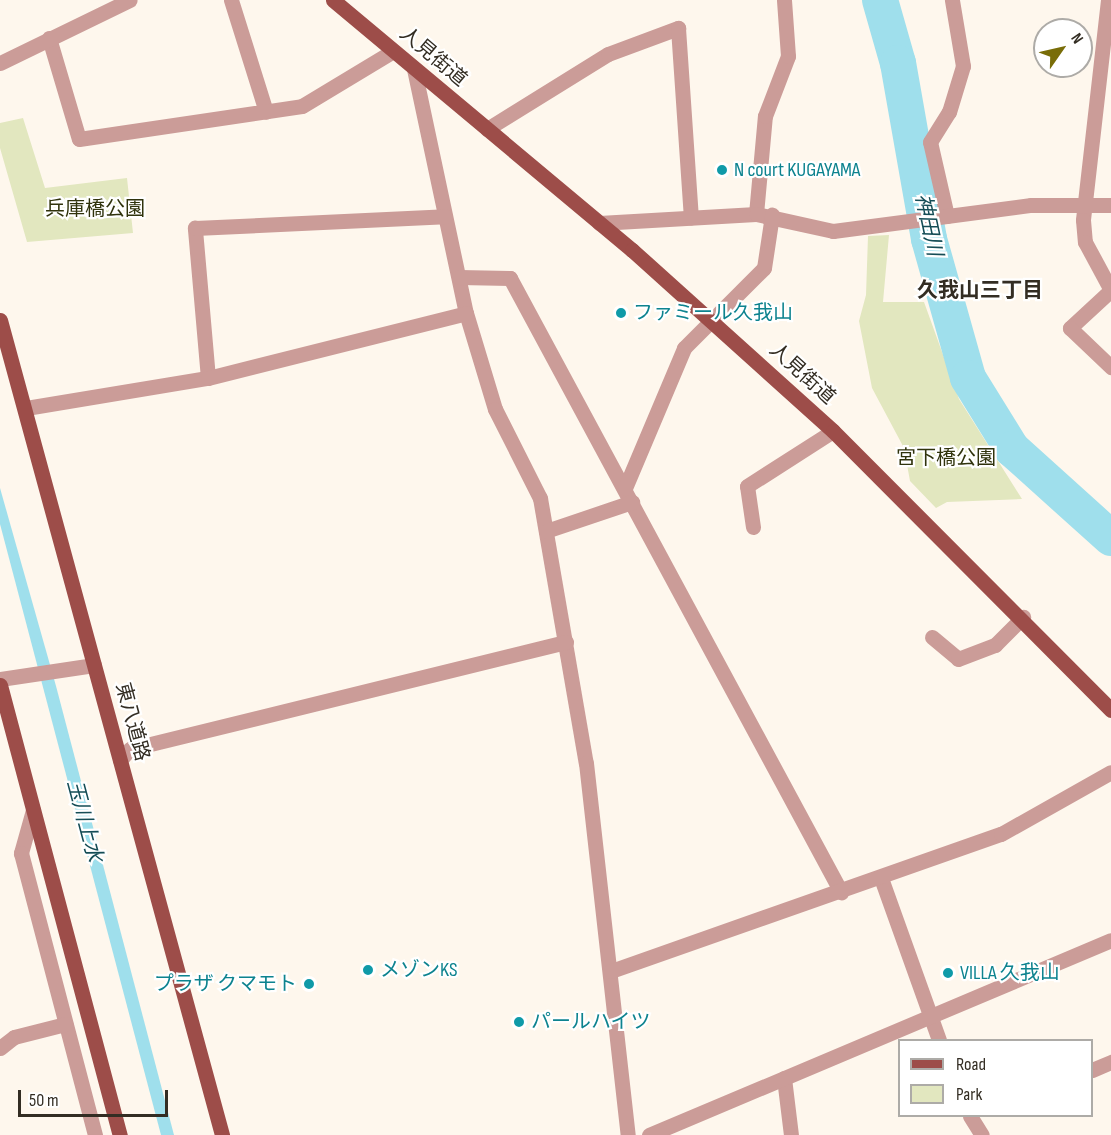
<!DOCTYPE html>
<meta charset="utf-8">
<style>
body{margin:0}
#map{position:relative;width:1111px;height:1135px;overflow:hidden;background:#fef7ed;font-family:"Sofia Sans Condensed","Noto Sans JP",sans-serif}
div>[style]{position:absolute}
.green>*{inset:0;background:#e2e7bf}
.water>*{inset:0;background:#9fdfec}
.river>*{height:36px;margin:-18px;padding:0 18px;transform-origin:18px;border-radius:18px;background:#9fdfec}
.minor>*{height:15px;margin:-7.5px;padding:0 7.5px;transform-origin:7.5px;border-radius:7.5px;background:#cb9c98}
.major>*{height:15px;margin:-7.5px;padding:0 7.5px;transform-origin:7.5px;border-radius:7.5px;background:#9d4d49}
.dots>*{width:16px;height:16px;translate:-50% -50%;box-sizing:border-box;border:3px solid #fff;border-radius:50%}
span{translate:-50% -50%;white-space:nowrap;text-align:center;line-height:1.15;-webkit-text-stroke:4.5px #fff;paint-order:stroke}
.street-label{font-size:20px;color:#332d23}
.culture-label{font-size:20px;color:#0d838f}
.left{translate:0 -50%;text-align:left}
.right{translate:-100% -50%;text-align:right}
.park-label{font-size:20px;color:#30330c}
.water-label{font-size:21px;color:#154d56;font-style:italic}
.neighbourhood-label{font-size:21px;color:#332d23;font-weight:700}
.legend{position:absolute;left:898px;top:1039px;width:195px;height:78px;box-sizing:border-box;background:#fff;border:2px solid #adaba7;margin:0;padding:8px 10px;list-style:none;font-size:18px;color:#332d23}
.legend li{display:flex;align-items:center;gap:12px;height:30px}
.legend b{width:30px;border:2px solid #adaba7}
.north{position:absolute;left:1033px;top:18px;width:60px;height:60px;box-sizing:border-box;background:#fff;border:2px solid #adaba7;border-radius:50%;rotate:56deg;font-size:16px;font-weight:700;line-height:24px;text-align:center;color:#332d23}
.north::after{content:'';display:block;margin:auto;width:21px;height:27px;background:#796d08;clip-path:polygon(50% 0,100% 100%,50% 72%,0 100%)}
.scale{position:absolute;left:18px;top:1090px;width:150px;height:27px;box-sizing:border-box;border:3px solid #332d23;border-top:0;padding-left:8px;font-size:18px;line-height:21px;white-space:nowrap;color:#332d23;-webkit-text-stroke:4px #fff;paint-order:stroke}
</style>
<div id="map">
<div class="green">
<i style="clip-path:polygon(23px 118px,45px 188px,127px 178px,133px 233px,27px 242px,0 148px,0 123px)"></i>
<i style="clip-path:polygon(889px 235px,883px 302px,924px 302px,959px 399px,1022px 499px,947px 502px,936px 508px,910px 481px,904px 448px,872px 388px,859px 321px,866px 295px,868px 236px)"></i>
</div>
<div class="water">
<i style="clip-path:polygon(0 488px,56px 686px,174px 1135px,161px 1135px,0 524px)"></i>
</div>
<div class="river">
<i style="left:880px;top:0;width:66px;rotate:74.1deg"></i>
<i style="left:898px;top:63px;width:179px;rotate:80deg"></i>
<i style="left:929px;top:239px;width:144px;rotate:74.3deg"></i>
<i style="left:968px;top:378px;width:84px;rotate:58.2deg"></i>
<i style="left:1012px;top:449px;width:133px;rotate:42deg"></i>
</div>
<div class="minor">
<i style="left:231px;top:0;width:117px;rotate:72.6deg"></i>
<i style="left:1108px;top:0;width:221px;rotate:96.5deg"></i>
<i style="left:1083px;top:220px;width:22px;rotate:85deg"></i>
<i style="left:1085px;top:242px;width:55px;rotate:61.6deg"></i>
<i style="left:49px;top:38px;width:105px;rotate:73.5deg"></i>
<i style="left:79px;top:139px;width:225px;rotate:-8.4deg"></i>
<i style="left:302px;top:106px;width:106px;rotate:-31.1deg"></i>
<i style="left:0;top:63px;width:144px;rotate:-25.9deg"></i>
<i style="left:414px;top:69px;width:249px;rotate:78deg"></i>
<i style="left:466px;top:313px;width:100px;rotate:73.2deg"></i>
<i style="left:495px;top:409px;width:100px;rotate:63.2deg"></i>
<i style="left:540px;top:498px;width:269px;rotate:80.2deg"></i>
<i style="left:586px;top:763px;width:374px;rotate:83.6deg"></i>
<i style="left:487px;top:129px;width:142px;rotate:-31.8deg"></i>
<i style="left:608px;top:54px;width:75px;rotate:-20.4deg"></i>
<i style="left:678px;top:28px;width:190px;rotate:86.1deg"></i>
<i style="left:756px;top:214px;width:98px;rotate:-84.8deg"></i>
<i style="left:765px;top:116px;width:64px;rotate:-69deg"></i>
<i style="left:788px;top:56px;width:56px;rotate:-94.1deg"></i>
<i style="left:947px;top:216px;width:76px;rotate:-102.9deg"></i>
<i style="left:930px;top:142px;width:36px;rotate:-58deg"></i>
<i style="left:949px;top:112px;width:48px;rotate:-73.1deg"></i>
<i style="left:963px;top:66px;width:67px;rotate:-99.5deg"></i>
<i style="left:599px;top:223px;width:157px;rotate:-3.3deg"></i>
<i style="left:756px;top:214px;width:79px;rotate:12.4deg"></i>
<i style="left:833px;top:231px;width:200px;rotate:-7.5deg"></i>
<i style="left:1031px;top:205px;width:80px"></i>
<i style="left:459px;top:277px;width:51px;rotate:1.1deg"></i>
<i style="left:510px;top:278px;width:698px;rotate:61.67deg"></i>
<i style="left:1111px;top:290px;width:56px;rotate:137.2deg"></i>
<i style="left:1070px;top:328px;width:57px;rotate:43.6deg"></i>
<i style="left:208px;top:378px;width:151px;rotate:-95deg"></i>
<i style="left:195px;top:228px;width:250px;rotate:-2.7deg"></i>
<i style="left:26px;top:408px;width:184px;rotate:-9.4deg"></i>
<i style="left:208px;top:378px;width:266px;rotate:-14.1deg"></i>
<i style="left:625px;top:488px;width:152px;rotate:-67.1deg"></i>
<i style="left:684px;top:348px;width:113px;rotate:-45deg"></i>
<i style="left:764px;top:268px;width:54px;rotate:-81.4deg"></i>
<i style="left:753px;top:527px;width:41px;rotate:-98.3deg"></i>
<i style="left:747px;top:486px;width:102px;rotate:-32.6deg"></i>
<i style="left:546px;top:531px;width:91px;rotate:-18.6deg"></i>
<i style="left:932px;top:637px;width:34px;rotate:40deg"></i>
<i style="left:958px;top:659px;width:40px;rotate:-21deg"></i>
<i style="left:995px;top:645px;width:40px;rotate:-45deg"></i>
<i style="left:0;top:679px;width:95px;rotate:-8.5deg"></i>
<i style="left:120px;top:760px;width:15px;rotate:-48deg"></i>
<i style="left:130px;top:749px;width:449px;rotate:-13.8deg"></i>
<i style="left:33px;top:810px;width:45px;rotate:105.6deg"></i>
<i style="left:21px;top:853px;width:292px;rotate:75.3deg"></i>
<i style="left:881px;top:878px;width:172px;rotate:70.3deg"></i>
<i style="left:611px;top:971px;width:413px;rotate:-19.4deg"></i>
<i style="left:1001px;top:834px;width:126px;rotate:-29.4deg"></i>
<i style="left:0;top:1048px;width:18px;rotate:-38deg"></i>
<i style="left:14px;top:1037px;width:53px;rotate:-14.3deg"></i>
<i style="left:1092px;top:1070px;width:21px;rotate:-23deg"></i>
<i style="left:784px;top:1078px;width:57px;rotate:83deg"></i>
<i style="left:970px;top:1116px;width:22px;rotate:58deg"></i>
<i style="left:649px;top:1135px;width:501px;rotate:-22.88deg"></i>
</div>
<div class="major">
<i style="left:333px;top:0;width:390px;rotate:39.9deg"></i>
<i style="left:632px;top:250px;width:270px;rotate:42deg"></i>
<i style="left:833px;top:431px;width:394px;rotate:45.1deg"></i>
<i style="left:0;top:320px;width:845px;rotate:74.76deg"></i>
<i style="left:0;top:685px;width:466px;rotate:75.1deg"></i>
</div>
<div class="dots">
<i style="left:722px;top:170px;background:#0f9aa8"></i>
<i style="left:621px;top:313px;background:#0f9aa8"></i>
<i style="left:368px;top:970px;background:#0f9aa8"></i>
<i style="left:948px;top:973px;background:#0f9aa8"></i>
<i style="left:309px;top:984px;background:#0f9aa8"></i>
<i style="left:519px;top:1022px;background:#0f9aa8"></i>
</div>
<div class="street-label">
<span style="left:433px;top:57px;rotate:40deg">人見街道</span>
<span style="left:802px;top:374px;rotate:42deg">人見街道</span>
<span style="left:132px;top:722px;rotate:75deg">東八道路</span>
</div>
<div class="culture-label">
<span class="left" style="left:734px;top:170px">N court KUGAYAMA</span>
<span class="left" style="left:633px;top:313px">ファミール久我山</span>
<span class="left" style="left:380px;top:970px">メゾンKS</span>
<span class="left" style="left:960px;top:973px">VILLA 久我山</span>
<span class="right" style="left:297px;top:984px">プラザ クマモト</span>
<span class="left" style="left:531px;top:1022px">パールハイツ</span>
</div>
<div class="park-label">
<span style="left:95px;top:209px">兵庫橋公園</span>
<span style="left:946px;top:458px">宮下橋公園</span>
</div>
<div class="water-label">
<span style="left:928px;top:225px;rotate:78deg">神田川</span>
<span style="left:84px;top:821px;rotate:75deg">玉川上水</span>
</div>
<div class="neighbourhood-label">
<span style="left:980px;top:291px">久我山三丁目</span>
</div>
<ul class="legend">
<li><b style="height:8px;background:#9d4d49"></b>Road</li>
<li><b style="height:16px;background:#e2e7bf"></b>Park</li>
</ul>
<div class="north">N</div>
<div class="scale">50 m</div>
</div>
